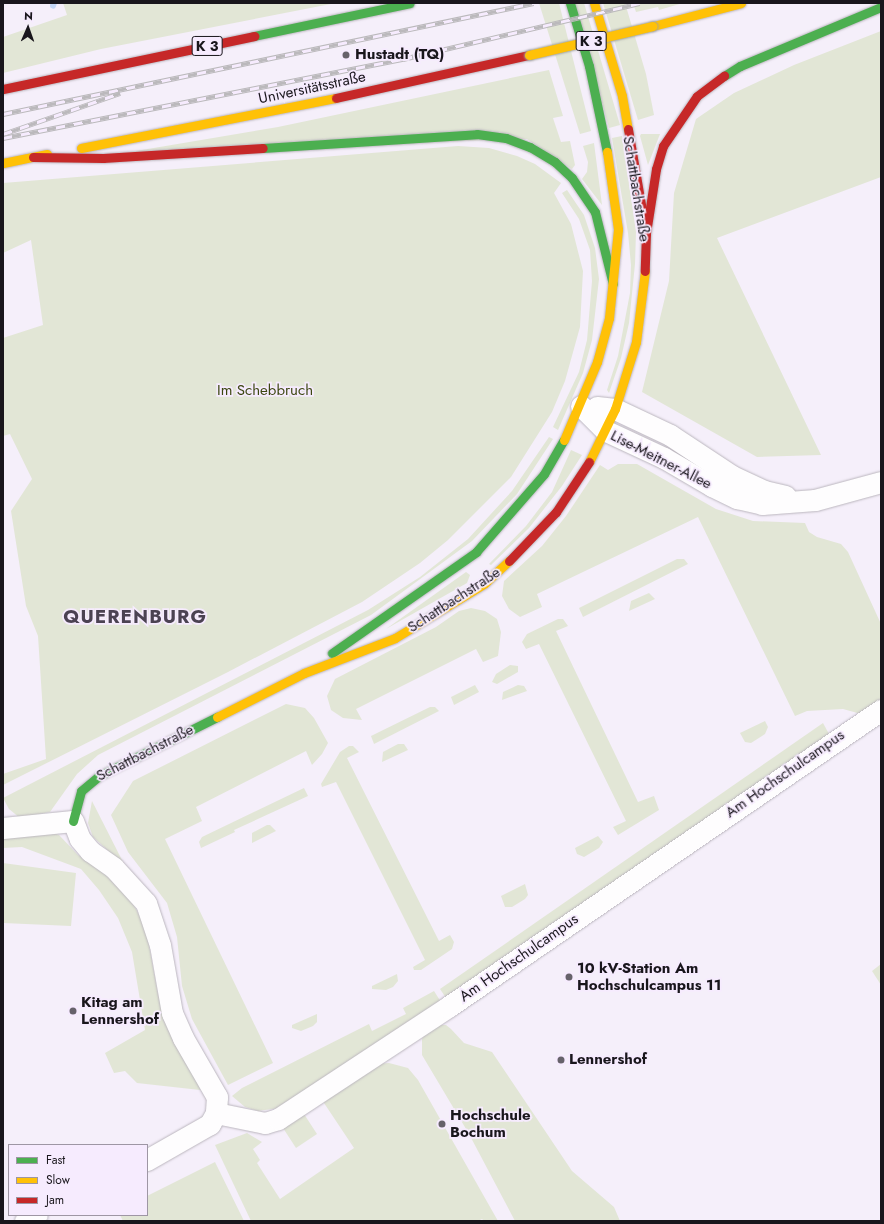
<!DOCTYPE html>
<meta charset="utf-8">
<style>
body{margin:0}
#map{position:relative;width:884px;height:1224px;overflow:hidden;background:#f5effa;font-family:Jost,sans-serif}
div>[style]{position:absolute}
.green>*{inset:0;background:#e2e6d6}
.stream>*{height:5.5px;margin:-2.75px;padding:0 2.75px;transform-origin:2.75px;border-radius:2.75px;background:#c3d6f6}
.roads{filter:drop-shadow(0 0 1px #bbb6be) drop-shadow(0 0 1px #bbb6be)}
.street>*{height:21px;margin:-10.5px;padding:0 10.5px;transform-origin:10.5px;border-radius:10.5px;background:#fefdfe}
.fast>*{height:9px;margin:-4.5px;padding:0 4.5px;transform-origin:4.5px;border-radius:4.5px;background:#4caf50}
.slow>*{height:9px;margin:-4.5px;padding:0 4.5px;transform-origin:4.5px;border-radius:4.5px;background:#ffc107}
.jam>*{height:9px;margin:-4.5px;padding:0 4.5px;transform-origin:4.5px;border-radius:4.5px;background:#c62828}
.rail>*{height:4.5px;margin-top:-2.25px;transform-origin:0;background:repeating-linear-gradient(90deg,#f6ebfe 0 9px,#bbb9bc 0 18px);box-sizing:border-box;border-block:1px solid #bbb9bc}
.bridges{filter:drop-shadow(0 0 1px #a2a39e) drop-shadow(0 0 1px #a2a39e)}
.slow-bridge>*{height:9px;margin:-4.5px;padding:0 4.5px;transform-origin:4.5px;border-radius:4.5px;background:#ffc107}
.dots>*{width:11px;height:11px;translate:-50% -50%;box-sizing:border-box;border:2px solid #f6ebfe;border-radius:50%}
span{translate:-50% -50%;white-space:nowrap;text-align:center;line-height:1.15;-webkit-text-stroke:3.5px #f6ebfe;paint-order:stroke}
.shield-label span{padding:1px 3px;background:#f6ebfe;border:1px solid;border-radius:3px;-webkit-text-stroke-width:0}
.shield-label{font-size:14px;color:#19161c;font-weight:700}
.poi-label{font-size:15px;color:#19161c;font-weight:700}
.left{translate:0 -50%;text-align:left}
.street-label{font-size:15px;color:#19161c}
.park-label{font-size:15px;color:#3c4710}
.district-label{font-size:19px;color:#4b4252;font-weight:700;letter-spacing:1px}
.frame{position:absolute;inset:0;border:4px solid #19161c;pointer-events:none}
.legend{position:absolute;left:8px;top:1144px;width:140px;height:72px;box-sizing:border-box;background:#f6ebfe;border:1px solid #9e96a4;margin:0;padding:5px 7px;list-style:none;font-size:12px;color:#19161c}
.legend li{display:flex;align-items:center;gap:8px;height:20px}
.legend b{width:20px;border:1px solid #9e96a4}
.north{position:absolute;left:8px;top:8px;width:40px;height:40px;-webkit-text-stroke:3px #f6ebfe;paint-order:stroke;rotate:2deg;font-size:11px;font-weight:700;line-height:16px;text-align:center;color:#19161c}
.north::after{content:'';display:block;margin:auto;width:14px;height:18px;background:#19161c;clip-path:polygon(50% 0,100% 100%,50% 72%,0 100%)}
</style>
<div id="map">
<div class="green">
<i style="clip-path:polygon(63px 3px,336px 3px,101px 49px,3px 73px,3px 37px,67px 15px)"></i>
<i style="clip-path:polygon(539px 3px,559px 3px,591px 131px,580px 134px)"></i>
<i style="clip-path:polygon(575px 3px,584px 3px,620px 125px,609px 128px)"></i>
<i style="clip-path:polygon(603px 3px,625px 3px,646px 74px,654px 115px,638px 120px)"></i>
<i style="clip-path:polygon(633px 3px,683px 3px,659px 10px,658px 7px,636px 12px)"></i>
<i style="clip-path:polygon(881px 31px,881px 177px,717px 238px,821px 455px,757px 457px,642px 392px,669px 281px,674px 193px,696px 119px,734px 93px,794px 65px)"></i>
<i style="clip-path:polygon(549px 70px,563px 116px,553px 118px,561px 142px,570px 141px,575px 165px,572px 169px,527px 139px,130px 152px,278px 127px)"></i>
<i style="clip-path:polygon(641px 134px,660px 134px,648px 165px,640px 136px)"></i>
<i style="clip-path:polygon(622px 136px,636px 232px,635px 264px,629px 323px,621px 358px,609px 393px,607px 390px,618px 356px,630px 293px,631px 265px,628px 233px,612px 138px)"></i>
<i style="clip-path:polygon(594px 143px,602px 205px,582px 179px,587px 172px,588px 162px,583px 146px)"></i>
<i style="clip-path:polygon(458px 146px,489px 148px,517px 156px,535px 164px,561px 183px,554px 193px,571px 224px,583px 271px,580px 327px,565px 381px,552px 412px,511px 477px,448px 540px,420px 563px,362px 602px,228px 672px,3px 785px,3px 774px,46px 759px,38px 636px,26px 606px,11px 511px,32px 479px,10px 434px,3px 436px,3px 338px,43px 325px,31px 240px,3px 253px,3px 183px)"></i>
<i style="clip-path:polygon(567px 190px,584px 215px,595px 248px,599px 279px,592px 340px,583px 373px,558px 430px,553px 427px,579px 372px,587px 340px,592px 281px,590px 250px,579px 219px,562px 193px)"></i>
<i style="clip-path:polygon(549px 437px,553px 439px,517px 494px,472px 541px,371px 615px,98px 755px,77px 774px,50px 812px,20px 818px,9px 809px,3px 798px,368px 610px,420px 577px,468px 539px,512px 491px)"></i>
<i style="clip-path:polygon(571px 450px,582px 455px,562px 486px,529px 528px,491px 565px,489px 564px,526px 526px,552px 492px)"></i>
<i style="clip-path:polygon(618px 464px,637px 464px,716px 509px,753px 521px,805px 523px,809px 532px,817px 537px,841px 544px,848px 552px,881px 624px,881px 702px,861px 714px,843px 709px,807px 711px,795px 716px,698px 517px,537px 594px,542px 607px,520px 617px,509px 609px,502px 596px,504px 581px,542px 546px,566px 516px,600px 465px,608px 470px)"></i>
<i style="clip-path:polygon(677px 559px,684px 559px,688px 564px,583px 617px,579px 608px)"></i>
<i style="clip-path:polygon(466px 572px,470px 575px,467px 583px,386px 629px)"></i>
<i style="clip-path:polygon(649px 593px,655px 599px,629px 611px,631px 601px)"></i>
<i style="clip-path:polygon(471px 608px,485px 611px,497px 619px,501px 632px,498px 656px,483px 662px,476px 649px,356px 709px,362px 720px,343px 718px,331px 710px,327px 696px,335px 679px,436px 627px,459px 611px)"></i>
<i style="clip-path:polygon(558px 619px,563px 619px,568px 626px,556px 631px,638px 802px,654px 796px,659px 810px,618px 835px,613px 827px,626px 821px,539px 644px,526px 649px,522px 642px,527px 634px)"></i>
<i style="clip-path:polygon(510px 665px,518px 666px,518px 672px,497px 684px,492px 682px,496px 674px)"></i>
<i style="clip-path:polygon(475px 685px,479px 692px,454px 705px,451px 697px)"></i>
<i style="clip-path:polygon(518px 685px,524px 686px,527px 691px,502px 700px,503px 692px)"></i>
<i style="clip-path:polygon(286px 704px,305px 708px,314px 718px,328px 743px,322px 754px,312px 765px,306px 751px,196px 807px,202px 821px,165px 839px,273px 1063px,228px 1085px,192px 1019px,182px 986px,177px 937px,167px 903px,128px 852px,111px 815px,133px 781px)"></i>
<i style="clip-path:polygon(430px 707px,435px 707px,439px 711px,374px 744px,371px 736px)"></i>
<i style="clip-path:polygon(765px 721px,768px 727px,765px 734px,751px 743px,745px 742px,740px 733px)"></i>
<i style="clip-path:polygon(823px 723px,829px 734px,446px 998px,440px 989px)"></i>
<i style="clip-path:polygon(398px 744px,404px 744px,408px 750px,382px 762px,383px 752px)"></i>
<i style="clip-path:polygon(349px 746px,353px 746px,359px 752px,347px 758px,439px 941px,450px 935px,454px 942px,452px 949px,421px 970px,414px 970px,413px 967px,425px 960px,336px 782px,322px 787px,321px 784px,340px 752px)"></i>
<i style="clip-path:polygon(304px 788px,308px 796px,234px 830px,235px 832px,201px 848px,199px 842px,202px 837px)"></i>
<i style="clip-path:polygon(92px 801px,125px 866px,93px 837px,88px 823px)"></i>
<i style="clip-path:polygon(267px 825px,270px 825px,276px 831px,252px 843px,252px 833px)"></i>
<i style="clip-path:polygon(48px 831px,59px 835px,78px 855px,106px 873px,134px 905px,146px 929px,158px 994px,200px 1084px,200px 1090px,137px 1083px,125px 1071px,114px 1073px,105px 1053px,145px 1030px,132px 952px,118px 918px,99px 890px,81px 869px,22px 847px,3px 848px,3px 839px)"></i>
<i style="clip-path:polygon(598px 836px,603px 842px,599px 848px,584px 857px,577px 854px,575px 848px)"></i>
<i style="clip-path:polygon(3px 863px,76px 873px,71px 926px,3px 923px)"></i>
<i style="clip-path:polygon(525px 884px,528px 895px,525px 899px,512px 907px,505px 907px,501px 896px)"></i>
<i style="clip-path:polygon(881px 964px,881px 985px,872px 971px)"></i>
<i style="clip-path:polygon(397px 974px,398px 981px,393px 987px,386px 990px,372px 989px,372px 986px)"></i>
<i style="clip-path:polygon(434px 991px,441px 1002px,279px 1108px,258px 1111px,245px 1107px,232px 1096px,242px 1088px,369px 1024px,372px 1031px,406px 1014px,403px 1008px)"></i>
<i style="clip-path:polygon(317px 1014px,317px 1022px,313px 1026px,301px 1031px,292px 1028px,292px 1025px)"></i>
<i style="clip-path:polygon(435px 1025px,446px 1025px,451px 1029px,464px 1043px,492px 1052px,572px 1171px,614px 1207px,620px 1221px,515px 1221px,469px 1134px,422px 1055px,422px 1039px,426px 1031px)"></i>
<i style="clip-path:polygon(389px 1063px,408px 1068px,418px 1080px,498px 1221px,484px 1221px,482px 1219px,478px 1221px,251px 1221px,215px 1145px,247px 1133px,262px 1142px,253px 1149px,260px 1160px,257px 1163px,280px 1199px,354px 1148px,322px 1100px,376px 1064px)"></i>
<i style="clip-path:polygon(304px 1114px,317px 1134px,296px 1148px,283px 1128px)"></i>
<i style="clip-path:polygon(215px 1162px,244px 1221px,123px 1221px,120px 1215px,147px 1215px,147px 1196px)"></i>
</div>
<div class="stream">
<i style="left:53px;top:6px;width:3px;rotate:-72deg"></i>
</div>
<div class="roads">
<div class="street">
<i style="left:581px;top:406px;width:35px;rotate:45deg"></i>
<i style="left:606px;top:431px;width:64px;rotate:25deg"></i>
<i style="left:664px;top:458px;width:56px;rotate:30.3deg"></i>
<i style="left:712px;top:486px;width:28px;rotate:26deg"></i>
<i style="left:737px;top:498px;width:26px;rotate:13deg"></i>
<i style="left:762px;top:504px;width:53px;rotate:-4.3deg"></i>
<i style="left:815px;top:500px;width:68px;rotate:-15.3deg"></i>
<i style="left:597px;top:407px;width:18px;rotate:6deg"></i>
<i style="left:615px;top:409px;width:61px;rotate:25.3deg"></i>
<i style="left:670px;top:435px;width:74px;rotate:33.5deg"></i>
<i style="left:732px;top:476px;width:35px;rotate:25deg"></i>
<i style="left:764px;top:491px;width:22px;rotate:13deg"></i>
<i style="left:3px;top:828px;width:70px;rotate:-5.7deg"></i>
<i style="left:73px;top:821px;width:19px;rotate:69deg"></i>
<i style="left:80px;top:839px;width:16px;rotate:50deg"></i>
<i style="left:90px;top:851px;width:29px;rotate:35deg"></i>
<i style="left:114px;top:868px;width:47px;rotate:47.6deg"></i>
<i style="left:146px;top:903px;width:44px;rotate:71.6deg"></i>
<i style="left:160px;top:945px;width:69px;rotate:80deg"></i>
<i style="left:172px;top:1013px;width:27px;rotate:66deg"></i>
<i style="left:183px;top:1038px;width:68px;rotate:60deg"></i>
<i style="left:217px;top:1097px;width:16px;rotate:94deg"></i>
<i style="left:216px;top:1113px;width:13px;rotate:119deg"></i>
<i style="left:210px;top:1124px;width:73px;rotate:150.3deg"></i>
<i style="left:216px;top:1113px;width:50px;rotate:11.5deg"></i>
<i style="left:265px;top:1123px;width:14px;rotate:-17deg"></i>
<i style="left:278px;top:1119px;width:204px;rotate:-33.4deg"></i>
<i style="left:448px;top:1007px;width:525px;rotate:-34.45deg"></i>
<i style="left:25px;top:1221px;width:13px;rotate:-27deg"></i>
</div>
<div class="fast">
<i style="left:570px;top:3px;width:66px;rotate:73.2deg"></i>
<i style="left:589px;top:66px;width:88px;rotate:78.2deg"></i>
<i style="left:254px;top:36px;width:159px;rotate:-11.9deg"></i>
<i style="left:724px;top:76px;width:19px;rotate:-32deg"></i>
<i style="left:740px;top:66px;width:153px;rotate:-22.7deg"></i>
<i style="left:263px;top:148px;width:214px;rotate:-3.7deg"></i>
<i style="left:477px;top:134px;width:29px;rotate:8deg"></i>
<i style="left:506px;top:138px;width:26px;rotate:21deg"></i>
<i style="left:530px;top:147px;width:29px;rotate:31deg"></i>
<i style="left:555px;top:162px;width:23px;rotate:43deg"></i>
<i style="left:572px;top:178px;width:41px;rotate:55.9deg"></i>
<i style="left:595px;top:212px;width:74px;rotate:76deg"></i>
<i style="left:332px;top:653px;width:176px;rotate:-35deg"></i>
<i style="left:476px;top:552px;width:103px;rotate:-48.9deg"></i>
<i style="left:544px;top:474px;width:39px;rotate:-60deg"></i>
<i style="left:73px;top:821px;width:31px;rotate:-75deg"></i>
<i style="left:81px;top:791px;width:23px;rotate:-40deg"></i>
<i style="left:99px;top:776px;width:132px;rotate:-26.6deg"></i>
</div>
<div class="slow">
<i style="left:594px;top:3px;width:97px;rotate:73.2deg"></i>
<i style="left:622px;top:96px;width:34px;rotate:80deg"></i>
<i style="left:653px;top:26px;width:91px;rotate:-14.6deg"></i>
<i style="left:81px;top:148px;width:260px;rotate:-11.1deg"></i>
<i style="left:3px;top:163px;width:45px;rotate:-11.6deg"></i>
<i style="left:564px;top:440px;width:85px;rotate:-67.1deg"></i>
<i style="left:597px;top:362px;width:46px;rotate:-74.7deg"></i>
<i style="left:609px;top:318px;width:89px;rotate:-84.2deg"></i>
<i style="left:618px;top:229px;width:78px;rotate:-98.1deg"></i>
<i style="left:589px;top:462px;width:59px;rotate:-63.9deg"></i>
<i style="left:615px;top:409px;width:70px;rotate:-72.6deg"></i>
<i style="left:636px;top:342px;width:72px;rotate:-82.8deg"></i>
<i style="left:217px;top:717px;width:97px;rotate:-26.8deg"></i>
<i style="left:304px;top:673px;width:97px;rotate:-21deg"></i>
<i style="left:395px;top:638px;width:105px;rotate:-31.4deg"></i>
<i style="left:485px;top:583px;width:33px;rotate:-43deg"></i>
</div>
<div class="jam">
<i style="left:3px;top:89px;width:257px;rotate:-11.9deg"></i>
<i style="left:336px;top:98px;width:198px;rotate:-12.6deg"></i>
<i style="left:628px;top:129px;width:106px;rotate:80.2deg"></i>
<i style="left:646px;top:233px;width:38px;rotate:92deg"></i>
<i style="left:33px;top:157px;width:70px;rotate:0.8deg"></i>
<i style="left:103px;top:158px;width:160px;rotate:-3.6deg"></i>
<i style="left:646px;top:233px;width:65px;rotate:-81.1deg"></i>
<i style="left:656px;top:169px;width:24px;rotate:-73deg"></i>
<i style="left:663px;top:146px;width:60px;rotate:-55.8deg"></i>
<i style="left:697px;top:96px;width:34px;rotate:-37deg"></i>
<i style="left:509px;top:561px;width:68px;rotate:-46.2deg"></i>
<i style="left:556px;top:512px;width:60px;rotate:-56.6deg"></i>
</div>
</div>
<div class="rail">
<i style="left:3px;top:114px;width:542px;rotate:-11.81deg"></i>
<i style="left:3px;top:134px;width:124px;rotate:-19.3deg"></i>
<i style="left:3px;top:138px;width:408px;rotate:-11.2deg"></i>
<i style="left:403px;top:59px;width:243px;rotate:-13.3deg"></i>
</div>
<div class="bridges">
<div class="slow-bridge">
<i style="left:529px;top:55px;width:127px;rotate:-13.2deg"></i>
</div>
</div>
<div class="dots">
<i style="left:346px;top:55px;background:#66626a"></i>
<i style="left:569px;top:977px;background:#66626a"></i>
<i style="left:73px;top:1011px;background:#66626a"></i>
<i style="left:561px;top:1060px;background:#66626a"></i>
<i style="left:442px;top:1124px;background:#66626a"></i>
</div>
<div class="shield-label">
<span style="left:591px;top:41px">K 3</span>
<span style="left:207px;top:46px">K 3</span>
</div>
<div class="poi-label">
<span class="left" style="left:355px;top:55px">Hustadt (TQ)</span>
<span class="left" style="left:577px;top:977px">10 kV-Station Am<br>Hochschulcampus 11</span>
<span class="left" style="left:81px;top:1011px">Kitag am<br>Lennershof</span>
<span class="left" style="left:569px;top:1060px">Lennershof</span>
<span class="left" style="left:450px;top:1124px">Hochschule<br>Bochum</span>
</div>
<div class="street-label">
<span style="left:312px;top:88px;rotate:-12deg">Universitätsstraße</span>
<span style="left:636px;top:189px;rotate:81deg">Schattbachstraße</span>
<span style="left:661px;top:460px;rotate:27deg">Lise-Meitner-Allee</span>
<span style="left:454px;top:600px;rotate:-33deg">Schattbachstraße</span>
<span style="left:145px;top:753px;rotate:-27deg">Schattbachstraße</span>
<span style="left:785px;top:774px;rotate:-35deg">Am Hochschulcampus</span>
<span style="left:519px;top:958px;rotate:-35deg">Am Hochschulcampus</span>
</div>
<div class="park-label">
<span style="left:265px;top:391px">Im Schebbruch</span>
</div>
<div class="district-label">
<span style="left:135px;top:617px">QUERENBURG</span>
</div>
<div class="frame"></div>
<ul class="legend">
<li><b style="height:5px;background:#4caf50"></b>Fast</li>
<li><b style="height:5px;background:#ffc107"></b>Slow</li>
<li><b style="height:5px;background:#c62828"></b>Jam</li>
</ul>
<div class="north">N</div>
</div>
